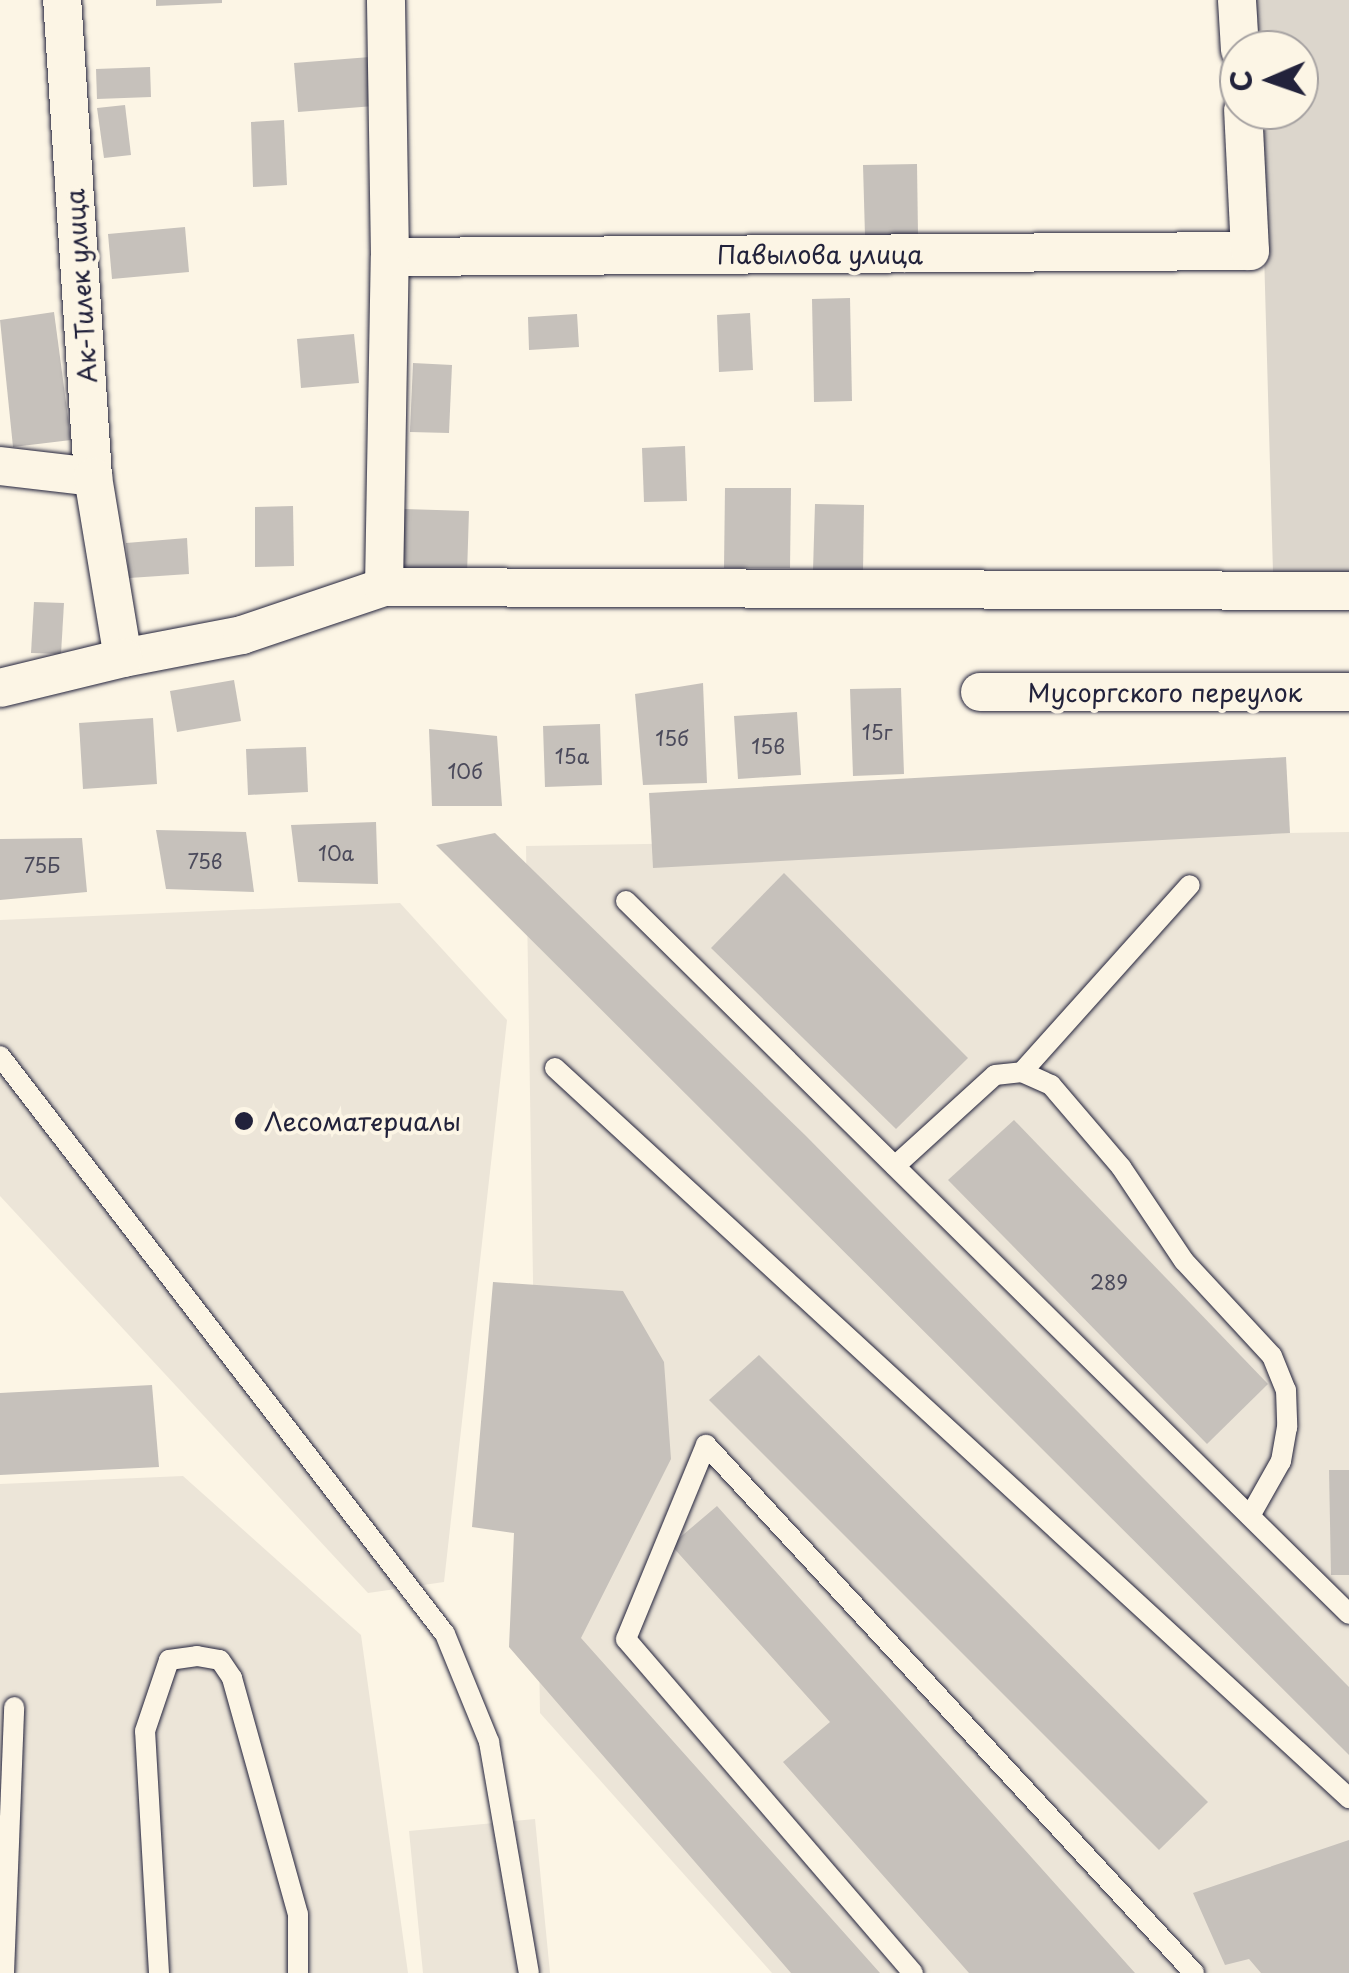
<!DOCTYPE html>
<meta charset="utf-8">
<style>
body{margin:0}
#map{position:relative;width:1349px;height:1973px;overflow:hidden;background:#fcf5e5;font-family:"Playpen Sans",sans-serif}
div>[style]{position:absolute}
.built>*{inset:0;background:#ece5d8}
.green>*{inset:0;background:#dcd6cc}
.building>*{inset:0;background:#c6c1bb}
.roads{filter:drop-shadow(0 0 2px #22223b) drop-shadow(0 0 2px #22223b)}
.service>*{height:20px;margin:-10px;padding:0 10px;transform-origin:10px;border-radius:10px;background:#fcf5e5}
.minor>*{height:38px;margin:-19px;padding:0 19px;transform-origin:19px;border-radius:19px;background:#fcf5e5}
.dots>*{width:28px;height:28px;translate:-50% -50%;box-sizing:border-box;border:5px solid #fcf5e5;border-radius:50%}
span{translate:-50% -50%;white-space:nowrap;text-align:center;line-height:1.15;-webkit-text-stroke:8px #fcf5e5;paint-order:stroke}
.number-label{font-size:20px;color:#4b4a5b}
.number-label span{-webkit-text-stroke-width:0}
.street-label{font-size:25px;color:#22223b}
.poi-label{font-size:25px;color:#22223b}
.left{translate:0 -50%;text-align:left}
.north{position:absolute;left:1219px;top:30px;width:100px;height:100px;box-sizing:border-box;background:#fcf5e5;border:2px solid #a5a1a1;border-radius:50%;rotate:268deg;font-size:28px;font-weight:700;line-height:40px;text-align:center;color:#22223b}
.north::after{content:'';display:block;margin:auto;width:35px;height:45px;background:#22223b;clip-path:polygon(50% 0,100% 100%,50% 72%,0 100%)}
</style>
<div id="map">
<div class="built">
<i style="clip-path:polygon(1349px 832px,1349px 1973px,772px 1973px,540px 1713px,526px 846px)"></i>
<i style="clip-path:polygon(400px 903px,507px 1020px,444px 1582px,368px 1593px,0 1196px,0 920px)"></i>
<i style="clip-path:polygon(183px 1476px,361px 1635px,408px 1973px,0 1973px,0 1484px)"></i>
<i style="clip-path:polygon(535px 1819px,550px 1973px,423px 1973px,409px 1831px)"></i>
</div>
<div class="green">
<i style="clip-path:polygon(1256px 0,1349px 0,1349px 573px,1273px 573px,1260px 110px,1299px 110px,1299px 50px,1258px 50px)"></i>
</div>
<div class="building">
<i style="clip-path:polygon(156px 0,222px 0,222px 3px,156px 6px)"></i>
<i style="clip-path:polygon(370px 57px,374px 106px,298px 112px,294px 63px)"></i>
<i style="clip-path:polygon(150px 67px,151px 97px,97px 99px,96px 69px)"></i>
<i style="clip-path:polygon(125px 105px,131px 155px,104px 158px,97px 108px)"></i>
<i style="clip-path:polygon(284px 120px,287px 185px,253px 187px,251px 122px)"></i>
<i style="clip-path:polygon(917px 164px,918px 235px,865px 236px,863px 165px)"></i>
<i style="clip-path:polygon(185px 227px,189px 272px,112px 279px,108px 234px)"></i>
<i style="clip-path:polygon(850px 298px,852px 401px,814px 402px,812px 299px)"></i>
<i style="clip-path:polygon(54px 312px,71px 440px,13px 447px,0 320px)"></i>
<i style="clip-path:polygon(750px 313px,753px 370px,719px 372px,717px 315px)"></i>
<i style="clip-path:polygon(577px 314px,579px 347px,529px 350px,528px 317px)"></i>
<i style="clip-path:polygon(354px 334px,359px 383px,301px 388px,297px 339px)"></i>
<i style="clip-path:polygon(413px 363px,452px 365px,449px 433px,410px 432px)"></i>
<i style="clip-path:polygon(685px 446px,687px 501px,644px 502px,642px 448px)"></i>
<i style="clip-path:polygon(725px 488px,791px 488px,790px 568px,724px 568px)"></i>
<i style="clip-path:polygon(815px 504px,864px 505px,863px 572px,813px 571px)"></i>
<i style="clip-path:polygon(293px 506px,294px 566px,255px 567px,255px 507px)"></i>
<i style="clip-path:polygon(404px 509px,469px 511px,467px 574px,401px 572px)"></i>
<i style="clip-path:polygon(187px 538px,189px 574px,129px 578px,126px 543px)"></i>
<i style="clip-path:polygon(34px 602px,64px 603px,61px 654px,31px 653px)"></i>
<i style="clip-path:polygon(234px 680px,241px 721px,177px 732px,170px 691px)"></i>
<i style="clip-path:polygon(703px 683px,707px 783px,643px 785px,635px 694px)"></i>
<i style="clip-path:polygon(901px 688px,904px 774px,853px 776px,850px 689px)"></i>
<i style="clip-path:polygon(797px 712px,801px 775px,738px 779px,734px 716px)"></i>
<i style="clip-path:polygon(153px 718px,157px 784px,83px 789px,79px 723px)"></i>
<i style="clip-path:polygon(600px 724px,602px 785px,545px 787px,543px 726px)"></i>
<i style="clip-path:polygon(429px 729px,497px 736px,502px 806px,432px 806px)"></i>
<i style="clip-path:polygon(306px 747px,308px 792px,248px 795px,246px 749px)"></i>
<i style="clip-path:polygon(1286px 757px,1290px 833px,653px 868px,649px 793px)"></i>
<i style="clip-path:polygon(376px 822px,378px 884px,298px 882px,291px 825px)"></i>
<i style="clip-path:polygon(156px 830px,246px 832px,254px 892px,166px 889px)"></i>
<i style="clip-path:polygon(495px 833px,806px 1136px,1349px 1687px,1349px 1755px,436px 845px)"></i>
<i style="clip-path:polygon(82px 838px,87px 892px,0 900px,0 839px)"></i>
<i style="clip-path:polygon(784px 873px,968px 1058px,896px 1129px,711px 948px)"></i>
<i style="clip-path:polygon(1014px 1120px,1268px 1384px,1207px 1444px,948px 1180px)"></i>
<i style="clip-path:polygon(493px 1282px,623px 1291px,664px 1362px,671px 1459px,581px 1638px,880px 1973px,791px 1973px,509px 1647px,514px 1533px,472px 1527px)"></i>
<i style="clip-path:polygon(759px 1355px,1208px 1802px,1159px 1850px,709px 1400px)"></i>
<i style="clip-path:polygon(152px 1385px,159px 1467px,0 1475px,0 1393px)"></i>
<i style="clip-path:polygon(1329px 1470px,1349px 1470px,1349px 1575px,1331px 1575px)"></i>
<i style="clip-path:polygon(717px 1506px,1135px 1973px,969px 1973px,783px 1762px,830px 1722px,671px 1545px)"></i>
<i style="clip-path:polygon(1349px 1840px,1349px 1973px,1261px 1973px,1249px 1959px,1225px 1965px,1193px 1893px)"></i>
</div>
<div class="roads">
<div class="service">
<i style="left:626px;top:901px;width:1015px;rotate:44.6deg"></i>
<i style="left:0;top:1056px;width:729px;rotate:52.41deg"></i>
<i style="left:445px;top:1634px;width:117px;rotate:67.8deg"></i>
<i style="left:489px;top:1742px;width:234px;rotate:80.2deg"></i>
<i style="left:555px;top:1068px;width:1079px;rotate:42.6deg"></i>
<i style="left:1022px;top:1072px;width:251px;rotate:-48.1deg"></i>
<i style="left:895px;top:1166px;width:135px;rotate:-42.3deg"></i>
<i style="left:995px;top:1075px;width:27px;rotate:-6deg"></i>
<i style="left:1022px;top:1072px;width:32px;rotate:24deg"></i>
<i style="left:1051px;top:1085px;width:108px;rotate:49.5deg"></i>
<i style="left:1121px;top:1167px;width:113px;rotate:56.2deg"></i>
<i style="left:1184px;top:1261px;width:129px;rotate:47.2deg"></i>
<i style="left:1272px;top:1356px;width:37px;rotate:68deg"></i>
<i style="left:1286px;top:1390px;width:37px;rotate:88deg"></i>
<i style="left:1287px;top:1427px;width:35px;rotate:100deg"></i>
<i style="left:1281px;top:1461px;width:63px;rotate:119.4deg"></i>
<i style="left:4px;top:1973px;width:266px;rotate:-87.8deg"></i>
<i style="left:159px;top:1973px;width:242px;rotate:-93.3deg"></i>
<i style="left:145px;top:1731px;width:75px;rotate:-71.3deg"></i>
<i style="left:169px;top:1660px;width:28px;rotate:-8deg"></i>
<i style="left:197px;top:1656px;width:23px;rotate:10deg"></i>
<i style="left:220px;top:1660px;width:22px;rotate:56deg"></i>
<i style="left:232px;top:1678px;width:245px;rotate:74.4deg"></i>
<i style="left:298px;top:1914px;width:59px;rotate:90deg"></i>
<i style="left:913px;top:1973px;width:440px;rotate:-130.7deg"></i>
<i style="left:626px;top:1639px;width:210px;rotate:-67.6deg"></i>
<i style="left:706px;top:1445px;width:719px;rotate:47.25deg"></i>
</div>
<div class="minor">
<i style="left:1237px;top:0;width:50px;rotate:86.6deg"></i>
<i style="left:390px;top:257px;width:860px;rotate:-0.4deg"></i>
<i style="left:1250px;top:251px;width:141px;rotate:-92.8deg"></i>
<i style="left:0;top:466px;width:94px;rotate:6.7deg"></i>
<i style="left:93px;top:477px;width:478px;rotate:-93.7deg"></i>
<i style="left:93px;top:477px;width:183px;rotate:80.6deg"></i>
<i style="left:123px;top:658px;width:121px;rotate:-10.9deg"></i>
<i style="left:242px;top:635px;width:150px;rotate:-18.7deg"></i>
<i style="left:384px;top:587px;width:965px;rotate:0.24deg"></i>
<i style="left:384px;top:587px;width:330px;rotate:-89deg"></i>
<i style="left:390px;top:257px;width:257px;rotate:-90.9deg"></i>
<i style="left:0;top:688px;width:127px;rotate:-13.7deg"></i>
<i style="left:980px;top:692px;width:369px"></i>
</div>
</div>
<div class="dots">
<i style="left:244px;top:1121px;background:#22223b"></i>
</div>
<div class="number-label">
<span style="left:877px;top:732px">15г</span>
<span style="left:672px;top:738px">15б</span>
<span style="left:768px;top:746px">15в</span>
<span style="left:572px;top:756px">15а</span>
<span style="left:465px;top:771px">10б</span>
<span style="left:336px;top:853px">10а</span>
<span style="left:205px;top:861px">75в</span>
<span style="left:42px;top:865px">75Б</span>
<span style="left:1109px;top:1282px">289</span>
</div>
<div class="street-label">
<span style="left:820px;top:254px">Павылова улица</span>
<span style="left:81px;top:286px;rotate:-94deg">Ак-Тилек улица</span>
<span style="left:1165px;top:692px">Мусоргского переулок</span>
</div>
<div class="poi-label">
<span class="left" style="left:264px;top:1121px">Лесоматериалы</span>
</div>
<div class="north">С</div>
</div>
